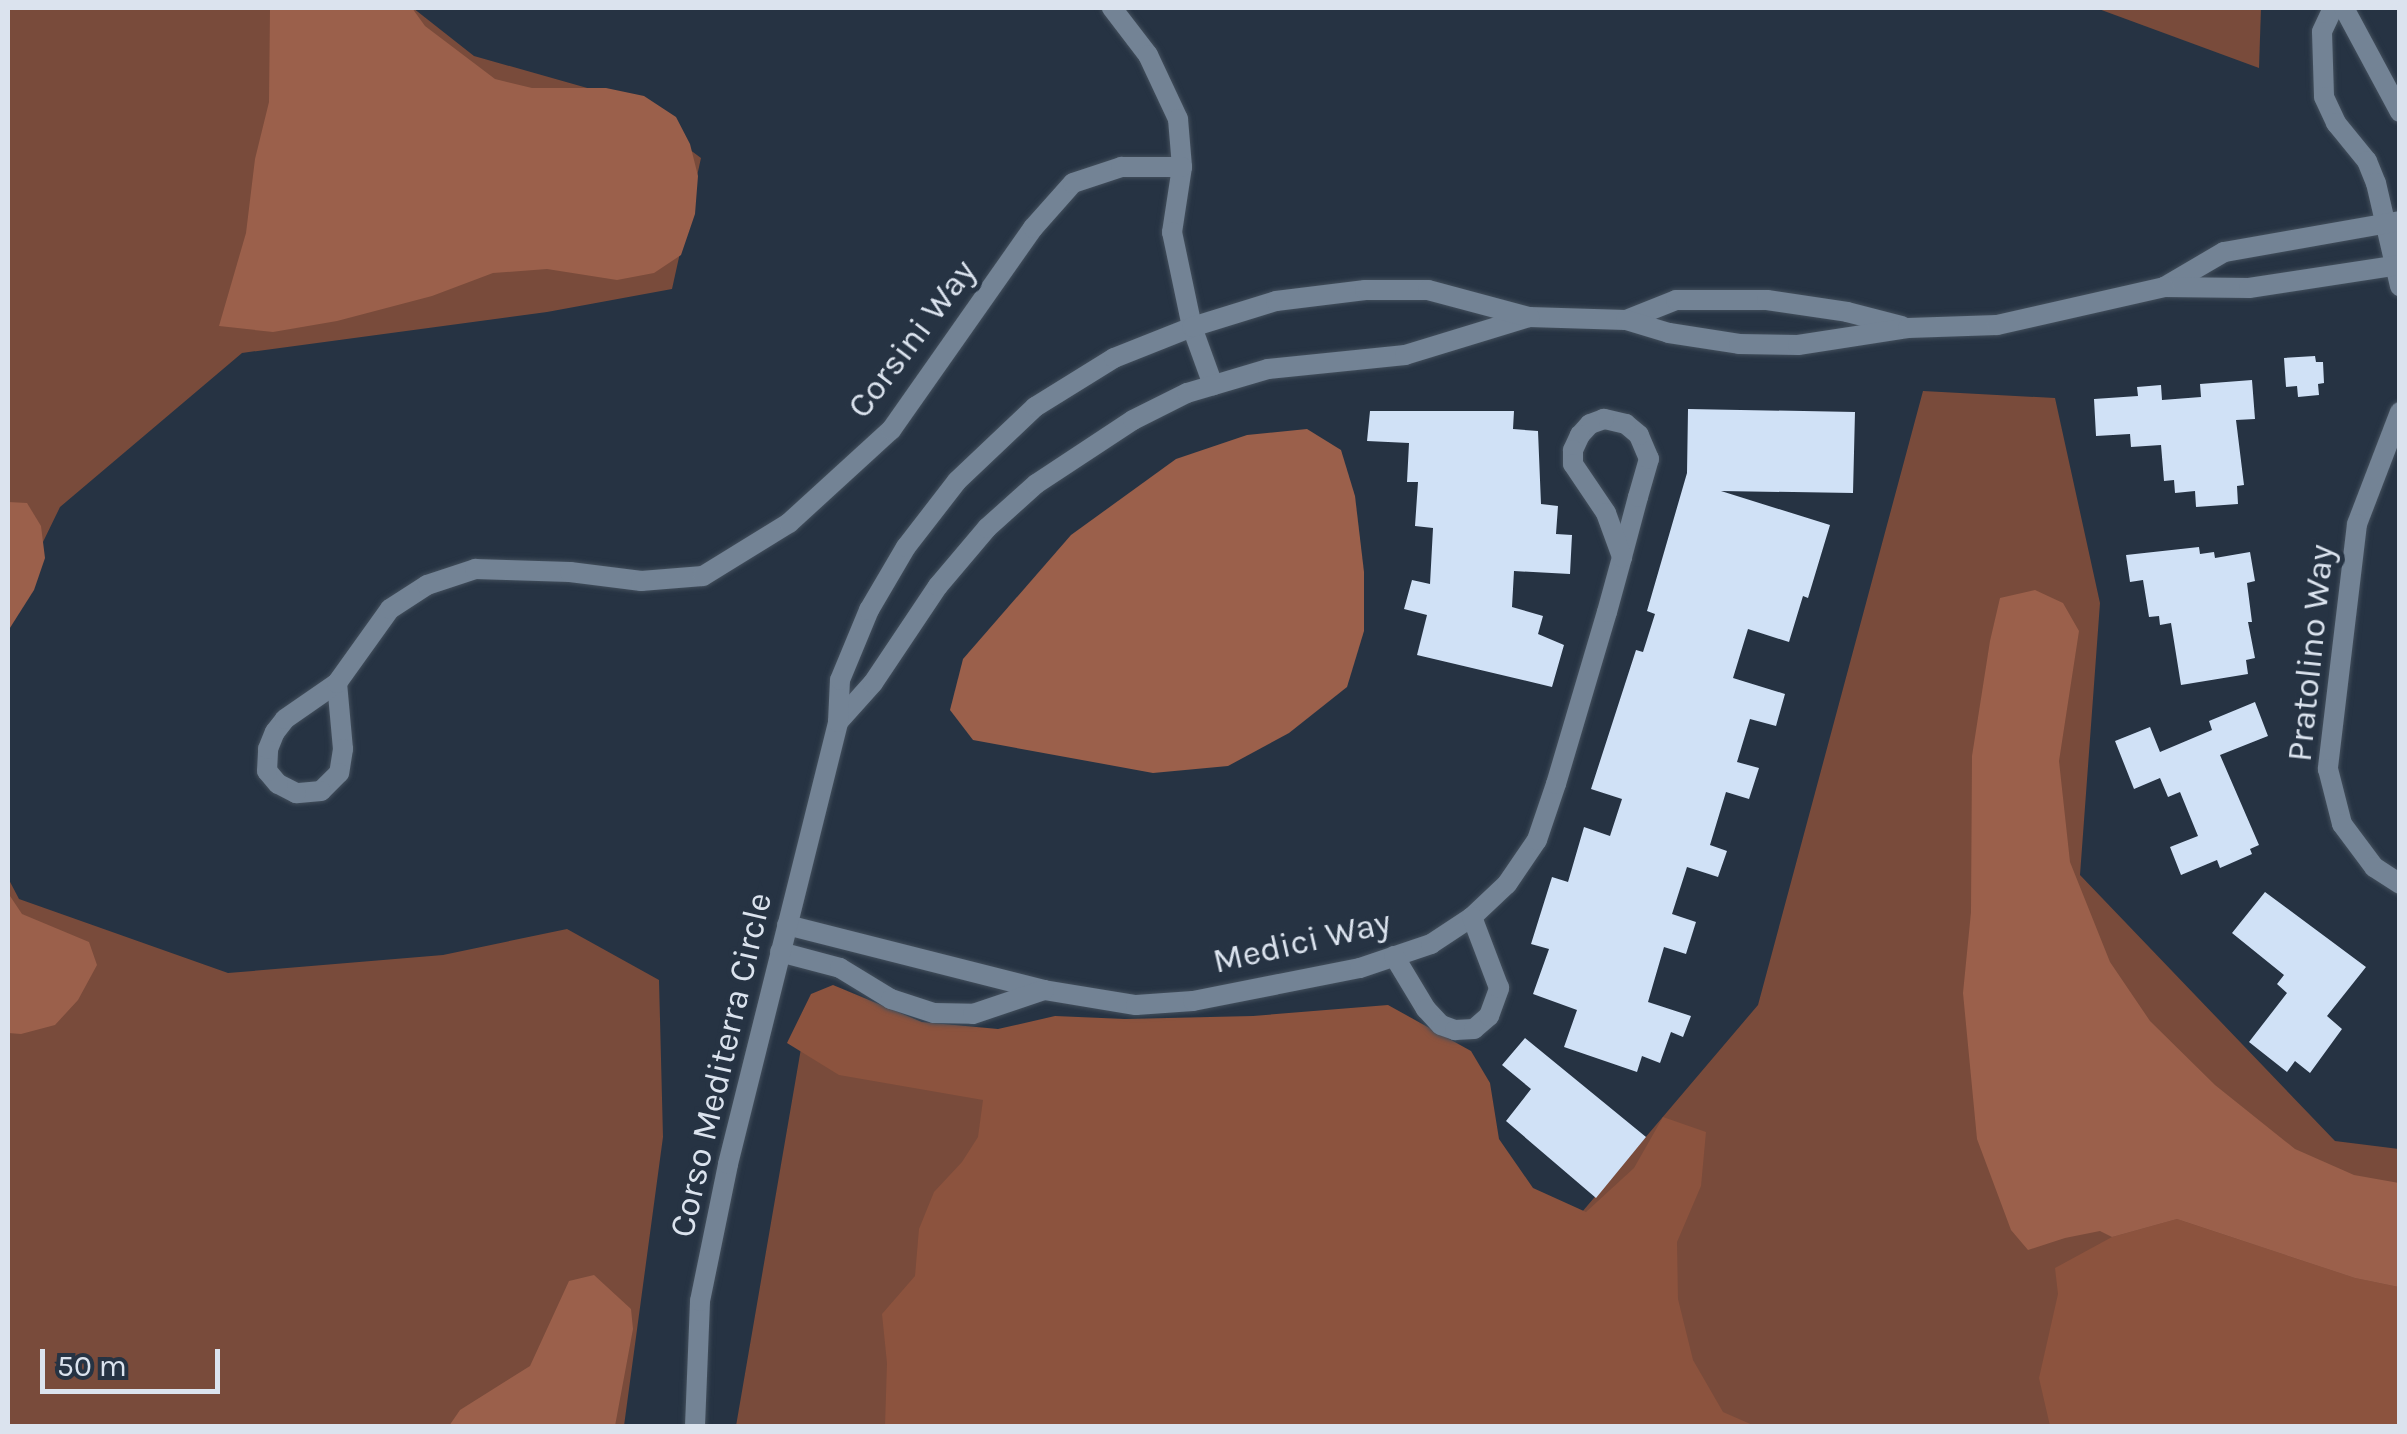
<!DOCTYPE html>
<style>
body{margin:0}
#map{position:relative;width:2407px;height:1434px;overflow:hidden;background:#263343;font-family:Karla,sans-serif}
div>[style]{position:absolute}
.green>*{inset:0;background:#794b3b}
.forest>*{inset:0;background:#8c533e}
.water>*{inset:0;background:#9b604b}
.building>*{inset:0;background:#d0e1f6}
.roads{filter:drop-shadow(0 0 2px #434f5c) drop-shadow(0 0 2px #434f5c)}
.street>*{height:20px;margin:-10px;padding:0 10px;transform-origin:10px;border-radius:10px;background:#738395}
span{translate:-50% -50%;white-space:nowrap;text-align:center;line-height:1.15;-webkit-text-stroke:10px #263343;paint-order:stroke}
.street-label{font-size:35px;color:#dbe3ee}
.frame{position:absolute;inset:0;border:10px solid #dbe3ee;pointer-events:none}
.scale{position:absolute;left:40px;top:1349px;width:180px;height:45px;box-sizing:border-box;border:5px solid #dbe3ee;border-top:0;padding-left:12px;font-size:30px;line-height:35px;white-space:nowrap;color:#dbe3ee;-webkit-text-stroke:8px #263343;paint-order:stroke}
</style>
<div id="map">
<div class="green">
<i style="clip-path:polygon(8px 8px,413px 8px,474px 56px,619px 97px,701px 158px,672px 289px,547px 312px,242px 353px,60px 507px,8px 614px)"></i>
<i style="clip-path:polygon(2096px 8px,2261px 8px,2259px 68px)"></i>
<i style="clip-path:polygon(1923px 391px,2055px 398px,2100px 603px,2080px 875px,2335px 1141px,2399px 1149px,2399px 1426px,736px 1426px,804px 1031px,1531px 1272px,1758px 1005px)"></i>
<i style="clip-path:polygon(8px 878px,19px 899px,228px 973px,443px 955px,567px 929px,659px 980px,663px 1137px,624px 1426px,8px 1426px)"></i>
</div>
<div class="forest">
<i style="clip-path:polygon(833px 985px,922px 1022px,998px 1029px,1055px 1016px,1125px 1019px,1253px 1016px,1388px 1005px,1471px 1051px,1490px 1083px,1499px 1139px,1533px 1188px,1586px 1212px,1634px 1168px,1663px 1117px,1706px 1132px,1701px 1186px,1677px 1242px,1678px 1299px,1693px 1360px,1723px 1412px,1755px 1426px,885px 1426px,887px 1363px,882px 1314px,915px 1276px,919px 1229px,934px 1192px,962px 1162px,978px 1137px,983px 1100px,839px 1075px,787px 1043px,811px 994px)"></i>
<i style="clip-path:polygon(2177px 1219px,2355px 1278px,2399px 1287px,2399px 1426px,2050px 1426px,2039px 1378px,2058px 1294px,2055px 1268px,2112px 1237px)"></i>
</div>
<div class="water">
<i style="clip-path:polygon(270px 8px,412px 8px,425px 26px,495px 79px,532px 88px,606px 88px,644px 96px,676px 117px,690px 144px,698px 176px,695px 214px,681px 255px,654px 273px,617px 280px,547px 269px,493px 273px,432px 296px,337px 321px,273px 332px,219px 326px,246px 233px,255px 159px,269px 102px)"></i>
<i style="clip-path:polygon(1307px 429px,1341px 450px,1355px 496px,1364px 572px,1364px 631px,1347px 687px,1289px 733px,1228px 766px,1153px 773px,973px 740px,950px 710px,963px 659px,1071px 535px,1176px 459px,1247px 435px)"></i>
<i style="clip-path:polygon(8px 502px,27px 503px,41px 526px,45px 558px,34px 590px,8px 631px)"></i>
<i style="clip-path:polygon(2035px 590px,2063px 603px,2079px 631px,2059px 761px,2070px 862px,2110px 962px,2150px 1021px,2215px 1085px,2295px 1149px,2354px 1175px,2399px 1183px,2399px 1287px,2355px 1278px,2177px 1219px,2112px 1237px,2100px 1231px,2065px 1238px,2028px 1250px,2011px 1230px,1977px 1139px,1963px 993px,1971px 912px,1972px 756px,1990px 641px,2000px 598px)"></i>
<i style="clip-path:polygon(8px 893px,22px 914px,89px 942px,97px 965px,78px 1000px,55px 1025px,21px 1034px,8px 1033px)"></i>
<i style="clip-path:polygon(594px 1275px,631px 1309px,633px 1329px,615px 1426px,449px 1426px,460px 1410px,530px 1366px,569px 1281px)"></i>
</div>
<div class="building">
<i style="clip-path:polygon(2315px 356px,2316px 362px,2323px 362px,2324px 383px,2318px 384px,2319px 395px,2298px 397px,2297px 386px,2286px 387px,2284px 358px)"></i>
<i style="clip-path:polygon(2252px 380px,2255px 419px,2236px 420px,2244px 485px,2237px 486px,2238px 504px,2196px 507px,2195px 491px,2175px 493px,2174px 480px,2164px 481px,2161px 445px,2131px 447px,2130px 434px,2096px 436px,2094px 399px,2138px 396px,2137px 387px,2161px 385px,2162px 400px,2201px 397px,2200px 384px)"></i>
<i style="clip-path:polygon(1688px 409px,1855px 412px,1853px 493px,1721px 491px,1830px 525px,1808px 598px,1803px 596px,1789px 642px,1748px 629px,1733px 678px,1785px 694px,1776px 726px,1750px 719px,1737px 762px,1759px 768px,1749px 799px,1726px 792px,1710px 845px,1727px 851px,1718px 877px,1687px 867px,1672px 914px,1696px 922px,1686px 954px,1664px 947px,1648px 1002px,1691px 1016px,1683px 1037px,1671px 1032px,1660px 1063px,1642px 1056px,1637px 1072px,1564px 1047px,1577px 1010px,1533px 994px,1549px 949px,1531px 944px,1552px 877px,1568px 882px,1584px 827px,1610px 836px,1622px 799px,1591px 789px,1636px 650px,1643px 652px,1655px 614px,1647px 611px,1687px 473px)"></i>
<i style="clip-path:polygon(1370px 411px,1514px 411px,1513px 429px,1538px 431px,1541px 504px,1558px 506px,1556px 534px,1572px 535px,1570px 574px,1514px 571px,1512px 607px,1543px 616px,1538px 634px,1564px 645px,1552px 687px,1417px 655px,1427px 615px,1404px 609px,1412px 580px,1430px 584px,1433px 528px,1415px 526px,1418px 482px,1407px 482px,1409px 443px,1367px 441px)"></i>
<i style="clip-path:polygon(2199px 547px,2200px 554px,2214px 552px,2215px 558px,2250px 552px,2255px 581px,2247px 583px,2252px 622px,2248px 622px,2255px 658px,2246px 660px,2248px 674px,2181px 685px,2171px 623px,2160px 625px,2159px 616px,2149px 617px,2143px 580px,2130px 582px,2126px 555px)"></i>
<i style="clip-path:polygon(2255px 702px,2268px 736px,2220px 755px,2259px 845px,2250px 849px,2252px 854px,2220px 868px,2217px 860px,2181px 875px,2170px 847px,2198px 836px,2180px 792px,2168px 797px,2160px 778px,2134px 789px,2115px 741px,2150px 727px,2160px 752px,2212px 730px,2209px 721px)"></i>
<i style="clip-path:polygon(2265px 892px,2366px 967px,2327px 1016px,2342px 1029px,2310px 1073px,2295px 1061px,2287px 1072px,2249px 1042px,2287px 993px,2277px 984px,2284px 975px,2232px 933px)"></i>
<i style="clip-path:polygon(1525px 1038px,1646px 1137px,1596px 1198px,1506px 1121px,1531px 1089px,1502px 1065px)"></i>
</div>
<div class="roads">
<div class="street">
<i style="left:1112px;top:8px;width:59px;rotate:52.5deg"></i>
<i style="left:1148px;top:55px;width:71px;rotate:64.9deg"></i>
<i style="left:1178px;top:119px;width:48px;rotate:85.2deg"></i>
<i style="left:1182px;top:167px;width:66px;rotate:98.7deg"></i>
<i style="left:1172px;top:232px;width:97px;rotate:78.1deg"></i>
<i style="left:1192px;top:327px;width:62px;rotate:70.1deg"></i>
<i style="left:2333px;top:8px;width:26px;rotate:115deg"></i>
<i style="left:2322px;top:32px;width:65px;rotate:88.2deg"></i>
<i style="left:2324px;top:97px;width:29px;rotate:65deg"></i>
<i style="left:2336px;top:123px;width:49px;rotate:50.8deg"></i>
<i style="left:2367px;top:161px;width:24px;rotate:68deg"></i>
<i style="left:2376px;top:183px;width:106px;rotate:76.9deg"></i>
<i style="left:2344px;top:8px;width:118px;rotate:61.7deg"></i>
<i style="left:2400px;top:221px;width:179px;rotate:170deg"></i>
<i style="left:2224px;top:252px;width:69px;rotate:149.7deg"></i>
<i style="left:2164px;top:287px;width:85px;rotate:0.7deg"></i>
<i style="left:2249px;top:288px;width:153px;rotate:-8.7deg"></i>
<i style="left:1626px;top:320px;width:54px;rotate:-21.8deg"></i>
<i style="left:1676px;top:300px;width:91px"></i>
<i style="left:1767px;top:300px;width:81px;rotate:8.5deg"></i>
<i style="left:1847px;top:312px;width:57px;rotate:14.3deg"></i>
<i style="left:2400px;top:412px;width:120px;rotate:111deg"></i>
<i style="left:2357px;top:524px;width:247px;rotate:96.8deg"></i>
<i style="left:2328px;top:769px;width:57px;rotate:75.7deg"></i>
<i style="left:2342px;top:824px;width:54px;rotate:53.3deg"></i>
<i style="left:2374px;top:867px;width:31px;rotate:33deg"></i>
<i style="left:337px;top:683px;width:66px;rotate:84.8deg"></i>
<i style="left:343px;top:749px;width:24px;rotate:99deg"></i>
<i style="left:339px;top:773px;width:25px;rotate:135deg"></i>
<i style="left:321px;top:791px;width:25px;rotate:175deg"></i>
<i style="left:296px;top:793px;width:20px;rotate:-153deg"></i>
<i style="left:278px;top:784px;width:17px;rotate:-130deg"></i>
<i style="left:267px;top:771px;width:22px;rotate:-87deg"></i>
<i style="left:268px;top:749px;width:18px;rotate:-68deg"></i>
<i style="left:275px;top:732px;width:16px;rotate:-52deg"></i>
<i style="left:285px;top:719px;width:63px;rotate:-34.7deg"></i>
<i style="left:337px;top:683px;width:91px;rotate:-54.4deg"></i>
<i style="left:390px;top:609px;width:44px;rotate:-33deg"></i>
<i style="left:427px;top:585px;width:51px;rotate:-18.4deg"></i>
<i style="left:475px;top:569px;width:95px;rotate:1.8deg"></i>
<i style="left:570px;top:572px;width:72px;rotate:7.2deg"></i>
<i style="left:641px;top:581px;width:62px;rotate:-4.6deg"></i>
<i style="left:703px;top:576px;width:101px;rotate:-31.6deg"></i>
<i style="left:789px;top:523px;width:138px;rotate:-42.4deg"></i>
<i style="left:891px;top:430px;width:247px;rotate:-54.9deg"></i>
<i style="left:1033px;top:228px;width:60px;rotate:-48.4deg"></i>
<i style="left:1073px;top:183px;width:51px;rotate:-18.4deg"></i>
<i style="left:1121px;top:167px;width:61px"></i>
<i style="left:838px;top:722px;width:52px;rotate:-48.1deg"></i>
<i style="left:873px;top:683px;width:117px;rotate:-56.2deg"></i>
<i style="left:938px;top:586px;width:76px;rotate:-49.8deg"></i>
<i style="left:987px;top:528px;width:66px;rotate:-41.9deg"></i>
<i style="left:1036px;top:484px;width:116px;rotate:-33.4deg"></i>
<i style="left:1133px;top:420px;width:60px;rotate:-26.6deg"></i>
<i style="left:1187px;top:393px;width:84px;rotate:-16.5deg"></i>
<i style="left:1268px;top:369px;width:138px;rotate:-5.8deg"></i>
<i style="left:1405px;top:355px;width:130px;rotate:-17deg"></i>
<i style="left:1529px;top:317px;width:97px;rotate:1.8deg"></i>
<i style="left:1626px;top:320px;width:45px;rotate:16.8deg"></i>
<i style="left:1669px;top:333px;width:71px;rotate:8.9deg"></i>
<i style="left:1739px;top:344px;width:59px;rotate:1deg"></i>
<i style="left:1798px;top:345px;width:111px;rotate:-8.8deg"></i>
<i style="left:1908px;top:328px;width:89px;rotate:-1.9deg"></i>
<i style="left:1997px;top:325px;width:171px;rotate:-12.8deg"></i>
<i style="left:787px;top:925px;width:265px;rotate:14.2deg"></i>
<i style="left:1044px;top:990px;width:93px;rotate:9.3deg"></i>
<i style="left:1136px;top:1005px;width:57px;rotate:-4deg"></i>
<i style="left:1193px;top:1001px;width:170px;rotate:-11.2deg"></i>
<i style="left:1360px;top:968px;width:75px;rotate:-18.7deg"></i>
<i style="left:1431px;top:944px;width:49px;rotate:-33.4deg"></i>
<i style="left:1472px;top:917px;width:48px;rotate:-43.3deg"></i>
<i style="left:1507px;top:884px;width:53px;rotate:-55.7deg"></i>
<i style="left:1537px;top:840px;width:59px;rotate:-71.3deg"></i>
<i style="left:1556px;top:784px;width:179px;rotate:-73.5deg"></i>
<i style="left:1607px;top:612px;width:57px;rotate:-74.7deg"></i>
<i style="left:1622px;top:557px;width:62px;rotate:-75.1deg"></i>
<i style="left:1638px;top:497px;width:40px;rotate:-74deg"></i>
<i style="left:1649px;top:459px;width:26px;rotate:-113deg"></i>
<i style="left:1639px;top:435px;width:17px;rotate:-140deg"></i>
<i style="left:1626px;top:424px;width:23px;rotate:-167deg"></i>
<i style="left:1604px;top:419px;width:15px;rotate:160deg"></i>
<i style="left:1590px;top:424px;width:15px;rotate:132deg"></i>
<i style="left:1580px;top:435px;width:17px;rotate:115deg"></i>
<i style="left:1573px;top:450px;width:14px;rotate:90deg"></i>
<i style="left:1573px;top:464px;width:59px;rotate:56deg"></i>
<i style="left:1606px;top:513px;width:47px;rotate:70deg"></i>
<i style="left:780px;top:952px;width:62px;rotate:14.9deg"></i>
<i style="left:840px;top:968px;width:60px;rotate:31.3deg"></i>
<i style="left:891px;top:999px;width:45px;rotate:18deg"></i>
<i style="left:934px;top:1013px;width:39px;rotate:1deg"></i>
<i style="left:973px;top:1014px;width:75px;rotate:-18.7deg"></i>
<i style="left:1394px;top:956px;width:62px;rotate:58.9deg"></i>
<i style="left:1426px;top:1009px;width:22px;rotate:47deg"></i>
<i style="left:1441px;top:1025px;width:15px;rotate:20deg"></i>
<i style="left:1455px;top:1030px;width:19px;rotate:-3deg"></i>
<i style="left:1474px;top:1029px;width:20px;rotate:-41deg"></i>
<i style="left:1489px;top:1016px;width:30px;rotate:-70deg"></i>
<i style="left:1499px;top:988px;width:76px;rotate:-110.8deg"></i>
<i style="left:695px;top:1426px;width:125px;rotate:-87.7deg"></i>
<i style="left:700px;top:1301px;width:140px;rotate:-78.4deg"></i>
<i style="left:728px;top:1164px;width:455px;rotate:-76deg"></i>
<i style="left:838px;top:722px;width:42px;rotate:-87.3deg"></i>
<i style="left:840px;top:680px;width:76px;rotate:-67.5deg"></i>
<i style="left:869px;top:610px;width:73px;rotate:-59.6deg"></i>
<i style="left:906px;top:547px;width:83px;rotate:-52.3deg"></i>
<i style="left:957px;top:481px;width:108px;rotate:-43.5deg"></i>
<i style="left:1035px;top:407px;width:93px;rotate:-31.8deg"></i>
<i style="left:1114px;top:358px;width:84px;rotate:-21.7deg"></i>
<i style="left:1192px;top:327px;width:88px;rotate:-17.2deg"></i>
<i style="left:1276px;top:301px;width:90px;rotate:-7deg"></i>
<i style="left:1365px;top:290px;width:63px"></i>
<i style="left:1428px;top:290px;width:105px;rotate:15deg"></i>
</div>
</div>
<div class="street-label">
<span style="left:912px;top:339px;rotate:-53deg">Corsini Way</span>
<span style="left:2311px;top:653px;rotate:-84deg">Pratolino Way</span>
<span style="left:1302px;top:942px;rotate:-13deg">Medici Way</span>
<span style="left:721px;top:1065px;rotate:-77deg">Corso Mediterra Circle</span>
</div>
<div class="frame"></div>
<div class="scale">50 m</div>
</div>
